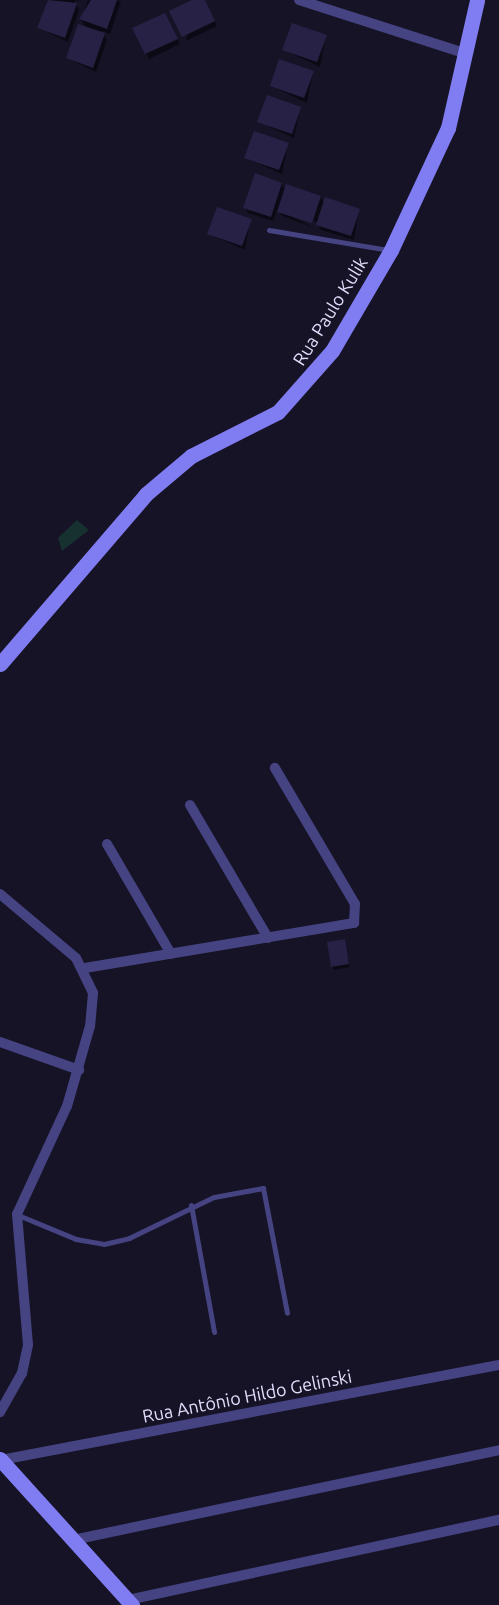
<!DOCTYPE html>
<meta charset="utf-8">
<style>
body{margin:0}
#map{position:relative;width:499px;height:1605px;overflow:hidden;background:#161327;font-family:Ubuntu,sans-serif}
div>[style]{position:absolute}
.green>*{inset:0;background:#163130}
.shadow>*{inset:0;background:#0007}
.building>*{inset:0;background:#282146}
.lane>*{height:5px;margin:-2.5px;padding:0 2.5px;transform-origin:2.5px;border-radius:2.5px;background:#454381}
.street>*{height:10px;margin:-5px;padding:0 5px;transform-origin:5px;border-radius:5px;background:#454381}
.secondary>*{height:15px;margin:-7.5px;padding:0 7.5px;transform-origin:7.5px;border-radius:7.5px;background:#807df2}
span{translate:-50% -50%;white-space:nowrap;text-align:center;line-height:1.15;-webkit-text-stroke:5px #161327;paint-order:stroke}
.street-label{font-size:18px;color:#e0ddfb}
</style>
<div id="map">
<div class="green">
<i style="clip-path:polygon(77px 520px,89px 530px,62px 551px,58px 538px)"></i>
</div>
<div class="shadow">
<i style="clip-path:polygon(49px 0,83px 0,74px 1px,79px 10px,68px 42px,39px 28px)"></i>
<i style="clip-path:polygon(88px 0,121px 1px,110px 34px,102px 31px,107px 40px,96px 72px,67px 58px,86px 28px,81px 19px)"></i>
<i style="clip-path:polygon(195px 0,204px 0,217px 26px,186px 41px)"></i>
<i style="clip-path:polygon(168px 19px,180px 44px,149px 59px,134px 29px)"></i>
<i style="clip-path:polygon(326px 36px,320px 67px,284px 50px)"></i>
<i style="clip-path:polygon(313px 72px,307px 103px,272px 86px)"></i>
<i style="clip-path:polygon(300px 108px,294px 138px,259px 122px)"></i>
<i style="clip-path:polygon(288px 144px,282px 174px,246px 158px)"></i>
<i style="clip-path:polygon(281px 184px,286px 191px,320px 197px,325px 205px,359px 210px,354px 240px,321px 230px,317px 222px,281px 211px,315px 228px,282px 216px,278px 209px,273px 221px,248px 213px,245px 208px)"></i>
<i style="clip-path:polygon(250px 220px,245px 250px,209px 234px)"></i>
<i style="clip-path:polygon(344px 941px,350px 967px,334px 970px,332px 967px)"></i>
</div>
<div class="building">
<i style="clip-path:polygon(48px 0,77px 3px,65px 38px,37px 28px)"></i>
<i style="clip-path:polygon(91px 0,117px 0,107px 29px,79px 19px)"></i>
<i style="clip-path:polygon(192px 0,205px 0,215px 21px,182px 37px,169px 11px)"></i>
<i style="clip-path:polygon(165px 13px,178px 39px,145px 54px,132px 28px)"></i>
<i style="clip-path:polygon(292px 23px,327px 35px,317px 62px,282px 50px)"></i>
<i style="clip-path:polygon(78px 24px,105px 33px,93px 68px,66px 58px)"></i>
<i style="clip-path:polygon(279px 59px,314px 71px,304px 98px,270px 86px)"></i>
<i style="clip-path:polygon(267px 95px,301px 107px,292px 134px,257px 122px)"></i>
<i style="clip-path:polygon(254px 131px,289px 143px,279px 170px,244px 158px)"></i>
<i style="clip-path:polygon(255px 173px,282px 183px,271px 217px,243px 208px)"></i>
<i style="clip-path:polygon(286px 184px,321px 196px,312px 223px,277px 212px)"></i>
<i style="clip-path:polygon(325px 197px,360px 209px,351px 236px,316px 225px)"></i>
<i style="clip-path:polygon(217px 207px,252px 219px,242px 246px,207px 234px)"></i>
<i style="clip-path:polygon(345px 939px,349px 964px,331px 967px,327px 942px)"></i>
</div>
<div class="lane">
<i style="left:269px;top:230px;width:122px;rotate:9.5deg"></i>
<i style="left:191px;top:1205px;width:129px;rotate:79.7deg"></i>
<i style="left:18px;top:1215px;width:63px;rotate:22.5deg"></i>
<i style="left:76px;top:1239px;width:28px;rotate:10deg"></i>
<i style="left:104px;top:1244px;width:26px;rotate:-13deg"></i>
<i style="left:129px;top:1238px;width:94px;rotate:-25.8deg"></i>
<i style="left:214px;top:1197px;width:50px;rotate:-10.4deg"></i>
<i style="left:263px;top:1188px;width:127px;rotate:79.1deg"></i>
</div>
<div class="street">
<i style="left:299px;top:0;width:173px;rotate:17.8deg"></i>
<i style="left:190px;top:805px;width:154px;rotate:59.6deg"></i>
<i style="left:107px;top:844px;width:127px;rotate:59.8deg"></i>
<i style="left:0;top:894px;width:99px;rotate:40.1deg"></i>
<i style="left:76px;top:958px;width:39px;rotate:64deg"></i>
<i style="left:93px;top:993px;width:33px;rotate:95deg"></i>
<i style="left:90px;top:1026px;width:83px;rotate:106deg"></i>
<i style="left:67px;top:1106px;width:119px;rotate:114.8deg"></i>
<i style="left:17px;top:1214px;width:131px;rotate:85.2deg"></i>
<i style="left:28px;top:1345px;width:29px;rotate:102deg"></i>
<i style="left:22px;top:1373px;width:45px;rotate:119.4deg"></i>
<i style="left:85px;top:968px;width:273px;rotate:-9.5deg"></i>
<i style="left:354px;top:923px;width:19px;rotate:-87deg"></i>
<i style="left:355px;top:904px;width:158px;rotate:-120.5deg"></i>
<i style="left:0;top:1042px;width:84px;rotate:19.5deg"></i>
<i style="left:1px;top:1460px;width:507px;rotate:-10.8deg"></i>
<i style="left:73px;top:1540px;width:435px;rotate:-11.9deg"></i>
<i style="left:128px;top:1600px;width:380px;rotate:-12.2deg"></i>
</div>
<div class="secondary">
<i style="left:0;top:664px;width:224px;rotate:-49.3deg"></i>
<i style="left:146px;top:494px;width:59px;rotate:-40.2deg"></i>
<i style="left:191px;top:456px;width:97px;rotate:-26.8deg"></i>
<i style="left:278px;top:412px;width:81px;rotate:-48.5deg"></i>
<i style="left:332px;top:351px;width:117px;rotate:-59.7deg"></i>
<i style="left:391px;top:250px;width:135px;rotate:-65deg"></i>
<i style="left:448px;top:128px;width:131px;rotate:-77.2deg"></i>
<i style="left:0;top:1459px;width:197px;rotate:47.9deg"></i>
</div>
<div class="street-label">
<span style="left:330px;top:311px;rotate:-58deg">Rua Paulo Kulik</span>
<span style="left:247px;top:1396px;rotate:-11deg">Rua Antônio Hildo Gelinski</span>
</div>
</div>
